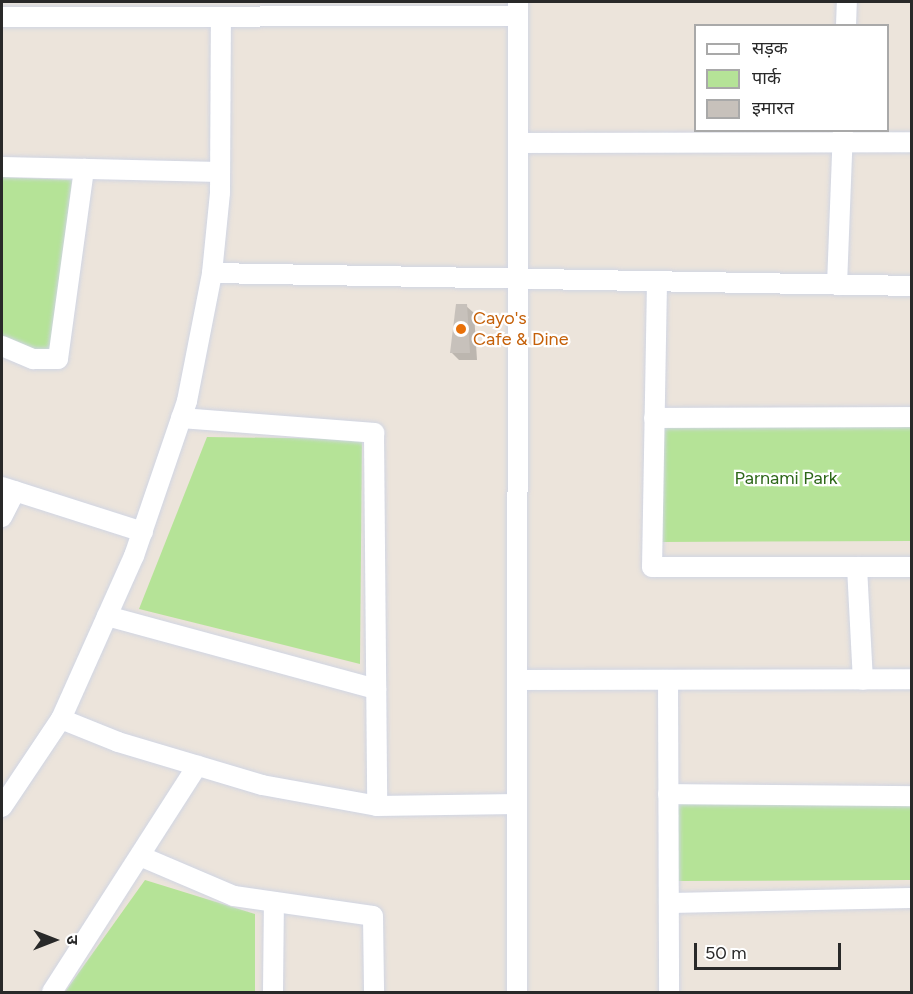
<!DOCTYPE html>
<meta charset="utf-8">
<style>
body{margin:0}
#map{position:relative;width:913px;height:994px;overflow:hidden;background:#ece4db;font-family:Figtree,"Noto Sans Devanagari",sans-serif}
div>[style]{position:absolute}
.green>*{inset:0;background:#b5e397}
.shadow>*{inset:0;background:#0003}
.building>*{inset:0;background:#c7c1bb}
.roads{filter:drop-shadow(0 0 2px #d0d5e3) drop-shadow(0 0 2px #d0d5e3)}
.minor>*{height:20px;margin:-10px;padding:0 10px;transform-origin:10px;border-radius:10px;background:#fff}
.dots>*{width:16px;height:16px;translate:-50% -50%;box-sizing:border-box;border:3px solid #fff;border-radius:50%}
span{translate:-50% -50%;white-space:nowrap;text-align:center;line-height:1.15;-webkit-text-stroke:4.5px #fff;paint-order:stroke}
.food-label{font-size:18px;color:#c56008}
.left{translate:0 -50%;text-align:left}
.park-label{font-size:18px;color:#2d6719}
.frame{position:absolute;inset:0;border:3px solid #292929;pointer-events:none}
.legend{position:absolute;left:694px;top:24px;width:195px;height:108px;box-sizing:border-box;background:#fff;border:2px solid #a9a9a9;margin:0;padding:8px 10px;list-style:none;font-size:18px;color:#292929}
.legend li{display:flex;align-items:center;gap:12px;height:30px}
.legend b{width:30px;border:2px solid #a9a9a9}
.north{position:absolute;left:24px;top:910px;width:60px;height:60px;-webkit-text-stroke:4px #fff;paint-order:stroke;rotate:90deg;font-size:16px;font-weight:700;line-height:24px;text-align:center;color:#292929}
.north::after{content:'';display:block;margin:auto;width:21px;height:27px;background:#292929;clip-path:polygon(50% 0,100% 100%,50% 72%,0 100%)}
.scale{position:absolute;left:694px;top:943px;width:147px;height:27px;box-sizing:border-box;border:3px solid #292929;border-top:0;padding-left:8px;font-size:18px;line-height:21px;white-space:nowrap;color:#292929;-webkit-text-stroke:4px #fff;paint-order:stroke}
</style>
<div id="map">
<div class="green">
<i style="clip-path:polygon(2px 177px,72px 180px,52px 353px,25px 349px,2px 339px)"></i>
<i style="clip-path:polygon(911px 414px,911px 541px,660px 542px,659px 415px)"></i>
<i style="clip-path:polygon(207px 437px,362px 439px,360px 664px,139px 609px)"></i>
<i style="clip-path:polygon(911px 800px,911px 880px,678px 881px,678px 801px)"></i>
<i style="clip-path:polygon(145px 880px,255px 914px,255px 992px,65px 992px)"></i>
</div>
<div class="shadow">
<i style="clip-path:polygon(466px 306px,474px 313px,477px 360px,459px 360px,452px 353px)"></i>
</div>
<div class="building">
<i style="clip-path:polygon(456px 304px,467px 304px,470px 353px,450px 353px)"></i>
</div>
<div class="roads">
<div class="minor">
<i style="left:2px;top:17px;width:516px;rotate:-0.11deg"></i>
<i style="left:846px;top:26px;width:24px;rotate:-88deg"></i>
<i style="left:518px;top:143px;width:394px;rotate:-0.1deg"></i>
<i style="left:2px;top:167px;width:218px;rotate:1.3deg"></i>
<i style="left:212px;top:273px;width:700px;rotate:1.06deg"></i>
<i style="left:657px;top:282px;width:285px;rotate:91deg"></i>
<i style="left:652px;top:567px;width:260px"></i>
<i style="left:837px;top:285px;width:155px;rotate:-87.8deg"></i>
<i style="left:2px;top:346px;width:34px;rotate:23deg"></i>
<i style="left:33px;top:359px;width:25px"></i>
<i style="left:58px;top:359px;width:192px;rotate:-82.2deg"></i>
<i style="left:181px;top:418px;width:194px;rotate:4.4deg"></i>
<i style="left:374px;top:433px;width:373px;rotate:89.5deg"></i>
<i style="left:654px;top:418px;width:258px;rotate:-0.2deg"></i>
<i style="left:2px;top:487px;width:148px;rotate:17.7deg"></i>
<i style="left:2px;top:517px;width:29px;rotate:-63deg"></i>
<i style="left:857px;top:567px;width:113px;rotate:87deg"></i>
<i style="left:107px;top:616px;width:279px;rotate:15.2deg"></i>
<i style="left:517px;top:680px;width:395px;rotate:-0.1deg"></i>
<i style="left:668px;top:680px;width:312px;rotate:89.8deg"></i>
<i style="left:61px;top:719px;width:61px;rotate:22deg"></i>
<i style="left:118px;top:742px;width:150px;rotate:16.6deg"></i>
<i style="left:262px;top:785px;width:117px;rotate:10.3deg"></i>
<i style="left:377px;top:806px;width:140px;rotate:-0.8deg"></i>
<i style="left:668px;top:794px;width:244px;rotate:0.5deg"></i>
<i style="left:2px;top:807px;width:106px;rotate:-56.2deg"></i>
<i style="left:61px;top:719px;width:179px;rotate:-65.9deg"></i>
<i style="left:134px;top:556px;width:164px;rotate:-71.1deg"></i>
<i style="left:187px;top:401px;width:130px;rotate:-78.9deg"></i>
<i style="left:212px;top:273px;width:80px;rotate:-84.3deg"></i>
<i style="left:220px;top:193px;width:175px;rotate:-89.7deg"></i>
<i style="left:140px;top:856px;width:102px;rotate:23.1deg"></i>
<i style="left:234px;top:896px;width:140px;rotate:8.2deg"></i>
<i style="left:373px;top:916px;width:76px;rotate:89.2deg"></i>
<i style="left:669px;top:903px;width:243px;rotate:-1.2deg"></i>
<i style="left:52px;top:992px;width:269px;rotate:-57.3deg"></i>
<i style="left:273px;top:992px;width:90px;rotate:-89.4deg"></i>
<i style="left:517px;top:992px;width:990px;rotate:-89.94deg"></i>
</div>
</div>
<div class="dots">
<i style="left:461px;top:329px;background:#e8710a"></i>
</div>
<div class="food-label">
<span class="left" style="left:473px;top:329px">Cayo's<br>Cafe &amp; Dine</span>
</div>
<div class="park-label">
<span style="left:786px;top:478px">Parnami Park</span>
</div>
<div class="frame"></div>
<ul class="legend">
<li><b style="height:8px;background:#fff"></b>सड़क</li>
<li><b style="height:16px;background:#b5e397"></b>पार्क</li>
<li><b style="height:16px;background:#c7c1bb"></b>इमारत</li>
</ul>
<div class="north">उ</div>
<div class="scale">50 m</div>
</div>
